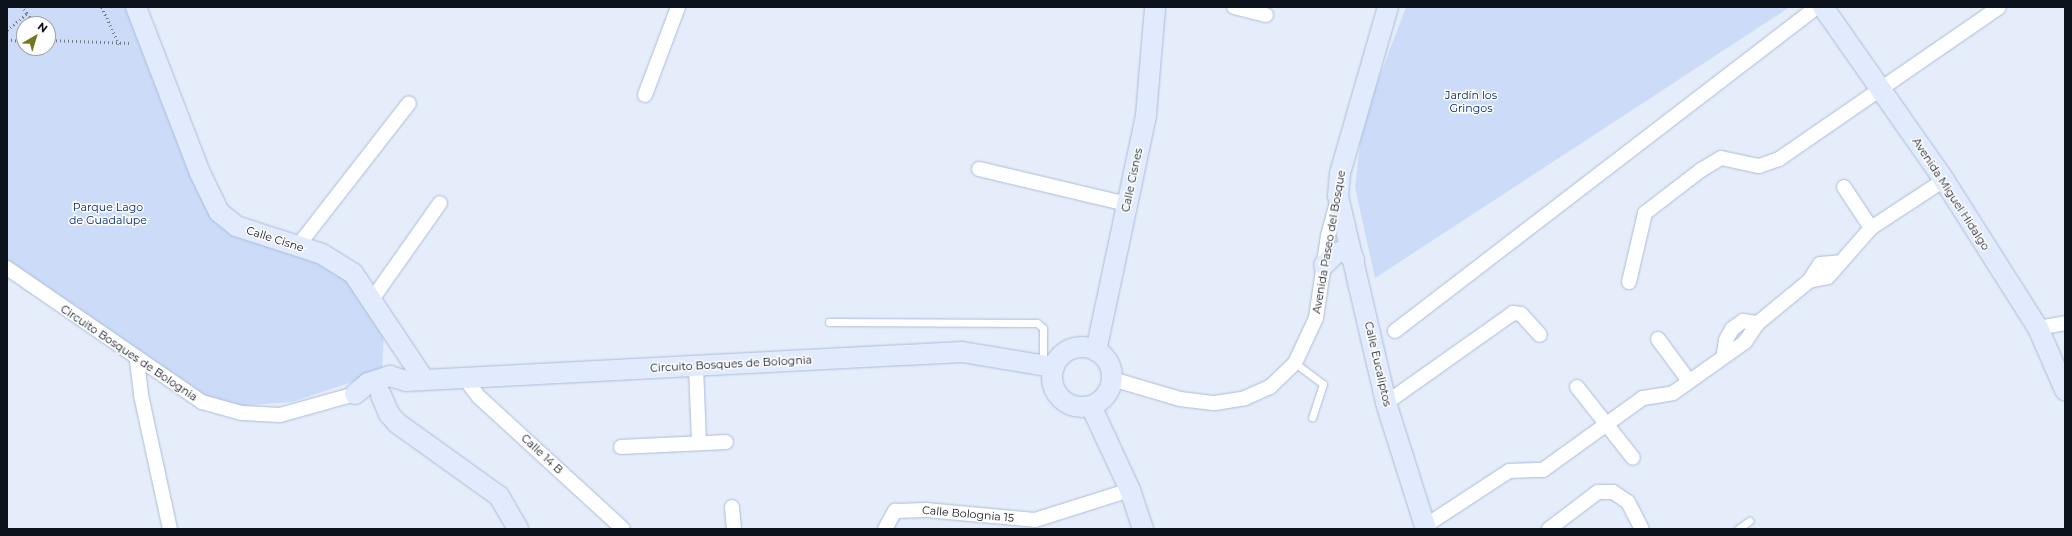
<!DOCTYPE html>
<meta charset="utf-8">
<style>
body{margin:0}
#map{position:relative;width:2072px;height:536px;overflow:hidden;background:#e6edfa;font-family:Montserrat,sans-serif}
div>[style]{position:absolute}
.green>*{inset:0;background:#cbdbf8}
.path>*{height:2.5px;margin-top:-1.25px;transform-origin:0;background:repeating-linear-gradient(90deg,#767c88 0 1px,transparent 0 4px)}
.roads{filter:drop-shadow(0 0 1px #acbcda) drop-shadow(0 0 1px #acbcda)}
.lane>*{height:7px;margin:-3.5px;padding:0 3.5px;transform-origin:3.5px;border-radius:3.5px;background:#fff}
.street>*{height:14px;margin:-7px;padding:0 7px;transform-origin:7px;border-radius:7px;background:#fff}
.secondary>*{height:20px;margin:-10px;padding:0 10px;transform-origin:10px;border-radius:10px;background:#e1ebfd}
.secondary>.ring{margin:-10px;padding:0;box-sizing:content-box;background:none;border:20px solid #e1ebfd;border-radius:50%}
span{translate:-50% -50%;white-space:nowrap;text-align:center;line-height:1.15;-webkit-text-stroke:3px #fff;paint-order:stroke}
.park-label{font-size:11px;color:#012472}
.street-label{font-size:11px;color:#0d131d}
.frame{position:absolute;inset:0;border:8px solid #0d131d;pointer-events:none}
.north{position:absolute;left:16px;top:16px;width:40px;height:40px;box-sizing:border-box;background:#fff;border:1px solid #9ea1a5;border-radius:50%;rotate:38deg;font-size:11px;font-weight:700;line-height:16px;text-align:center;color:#0d131d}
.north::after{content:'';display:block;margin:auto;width:14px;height:18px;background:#737820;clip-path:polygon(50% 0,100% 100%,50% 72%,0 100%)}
</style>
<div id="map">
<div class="green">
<i style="clip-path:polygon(evenodd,7px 7px,128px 7px,206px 187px,235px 218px,340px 256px,384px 330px,382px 372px,292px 402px,238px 406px,172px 388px,7px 268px,7px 7px,24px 24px,48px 24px,48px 48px,24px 48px,24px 24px)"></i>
<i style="clip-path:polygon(1406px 7px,1790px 7px,1375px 278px,1355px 187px,1363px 120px)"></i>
</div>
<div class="path">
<i style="left:102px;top:7px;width:41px;rotate:65.3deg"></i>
<i style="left:27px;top:13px;width:14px;rotate:51deg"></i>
<i style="left:7px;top:30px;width:26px;rotate:-40deg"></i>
<i style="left:27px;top:13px;width:8px;rotate:-130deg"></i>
<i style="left:7px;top:39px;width:17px;rotate:10deg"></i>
<i style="left:48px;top:40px;width:83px;rotate:2.1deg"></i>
</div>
<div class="roads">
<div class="lane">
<i style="left:829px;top:322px;width:208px;rotate:0.3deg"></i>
<i style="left:1037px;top:323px;width:8px;rotate:40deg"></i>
<i style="left:1043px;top:328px;width:36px;rotate:90deg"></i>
<i style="left:1295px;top:363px;width:35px;rotate:37deg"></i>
<i style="left:1323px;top:384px;width:35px;rotate:108deg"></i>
<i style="left:1738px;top:529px;width:14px;rotate:-36deg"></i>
</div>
<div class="street">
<i style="left:1234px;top:7px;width:33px;rotate:14deg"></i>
<i style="left:645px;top:95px;width:94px;rotate:-69.4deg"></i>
<i style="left:979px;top:169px;width:152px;rotate:13.3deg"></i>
<i style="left:1844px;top:187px;width:49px;rotate:56.6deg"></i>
<i style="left:297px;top:247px;width:182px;rotate:-52.1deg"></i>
<i style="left:7px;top:268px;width:237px;rotate:34.5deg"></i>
<i style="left:202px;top:402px;width:41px;rotate:15.4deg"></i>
<i style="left:242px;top:413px;width:38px;rotate:3deg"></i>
<i style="left:280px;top:415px;width:78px;rotate:-15.6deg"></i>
<i style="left:1809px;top:281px;width:19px;rotate:-12deg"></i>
<i style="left:1828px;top:277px;width:65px;rotate:-48.7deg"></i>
<i style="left:1871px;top:228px;width:87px;rotate:-33.3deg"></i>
<i style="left:1629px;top:282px;width:71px;rotate:-76.9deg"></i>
<i style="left:1645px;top:213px;width:71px;rotate:-37.5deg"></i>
<i style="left:1701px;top:170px;width:23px;rotate:-31deg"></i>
<i style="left:1721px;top:158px;width:39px;rotate:12deg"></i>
<i style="left:1759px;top:166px;width:21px;rotate:-19deg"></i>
<i style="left:1779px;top:159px;width:267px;rotate:-34.6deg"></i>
<i style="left:373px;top:298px;width:116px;rotate:-54.8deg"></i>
<i style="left:2038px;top:328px;width:27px;rotate:-10deg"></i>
<i style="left:1395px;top:331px;width:532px;rotate:-37.52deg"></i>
<i style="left:1658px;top:339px;width:52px;rotate:53.6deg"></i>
<i style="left:1724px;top:353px;width:13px;rotate:-81deg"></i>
<i style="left:1726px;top:340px;width:13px;rotate:-61deg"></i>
<i style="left:1732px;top:329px;width:14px;rotate:-36deg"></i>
<i style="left:1743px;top:321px;width:15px;rotate:8deg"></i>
<i style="left:137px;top:361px;width:34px;rotate:83deg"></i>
<i style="left:141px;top:395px;width:137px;rotate:77.8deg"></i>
<i style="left:696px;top:367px;width:76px;rotate:87.7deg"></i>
<i style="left:463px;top:376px;width:26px;rotate:53deg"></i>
<i style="left:479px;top:397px;width:195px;rotate:42.5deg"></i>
<i style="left:1112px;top:379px;width:71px;rotate:16.4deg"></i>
<i style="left:1180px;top:399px;width:35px;rotate:7deg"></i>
<i style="left:1215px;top:403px;width:30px;rotate:-9deg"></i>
<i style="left:1245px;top:398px;width:27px;rotate:-24deg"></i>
<i style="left:1270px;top:387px;width:35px;rotate:-44deg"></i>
<i style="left:1295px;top:363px;width:50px;rotate:-65deg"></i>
<i style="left:1316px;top:318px;width:83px;rotate:-81.7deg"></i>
<i style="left:1328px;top:236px;width:39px;rotate:-75deg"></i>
<i style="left:1577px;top:387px;width:90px;rotate:51.7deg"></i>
<i style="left:1386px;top:403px;width:156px;rotate:-35.3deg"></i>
<i style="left:1513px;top:313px;width:8px;rotate:7deg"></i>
<i style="left:1521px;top:314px;width:28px;rotate:48deg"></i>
<i style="left:621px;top:447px;width:105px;rotate:-2.7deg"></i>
<i style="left:732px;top:507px;width:22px;rotate:85deg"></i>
<i style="left:1425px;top:526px;width:100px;rotate:-33.2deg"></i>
<i style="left:1509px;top:471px;width:34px;rotate:-2deg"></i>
<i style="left:1543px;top:470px;width:123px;rotate:-35.8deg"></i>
<i style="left:1643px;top:398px;width:30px;rotate:-9deg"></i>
<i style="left:1673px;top:393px;width:88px;rotate:-35.3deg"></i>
<i style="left:1745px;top:342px;width:23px;rotate:-56deg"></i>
<i style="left:1758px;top:323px;width:66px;rotate:-39.5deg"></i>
<i style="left:1809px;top:281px;width:20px;rotate:-57deg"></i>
<i style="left:1820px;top:264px;width:21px;rotate:-5deg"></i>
<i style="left:885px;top:529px;width:21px;rotate:-61deg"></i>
<i style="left:895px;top:511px;width:31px;rotate:-2deg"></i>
<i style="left:926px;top:510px;width:109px;rotate:5.2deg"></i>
<i style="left:1035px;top:520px;width:100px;rotate:-17.5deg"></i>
<i style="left:1549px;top:529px;width:61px;rotate:-37.1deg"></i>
<i style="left:1598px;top:492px;width:15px"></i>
<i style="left:1613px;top:492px;width:18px;rotate:34deg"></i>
<i style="left:1628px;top:502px;width:30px;rotate:63deg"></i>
</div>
<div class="secondary">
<i style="left:136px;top:7px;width:178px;rotate:68.9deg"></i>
<i style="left:200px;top:173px;width:43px;rotate:64deg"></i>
<i style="left:219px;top:212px;width:22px;rotate:39deg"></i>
<i style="left:236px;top:226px;width:90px;rotate:18deg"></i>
<i style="left:322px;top:254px;width:36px;rotate:32deg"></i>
<i style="left:353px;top:273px;width:126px;rotate:56.3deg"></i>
<i style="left:1388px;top:7px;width:173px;rotate:106.1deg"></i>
<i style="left:1340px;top:173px;width:23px;rotate:95deg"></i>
<i style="left:1338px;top:196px;width:212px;rotate:76.9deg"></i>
<i style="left:1386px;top:403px;width:132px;rotate:72.4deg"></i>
<i style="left:1823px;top:7px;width:211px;rotate:55deg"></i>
<i style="left:1944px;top:180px;width:175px;rotate:57.6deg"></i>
<i style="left:2038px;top:328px;width:68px;rotate:66.5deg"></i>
<i style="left:1324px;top:265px;width:17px;rotate:-45deg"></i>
<i style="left:1336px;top:253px;width:8px;rotate:-14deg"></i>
<i style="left:1344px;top:251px;width:13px;rotate:39deg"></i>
<i class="ring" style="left:1052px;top:347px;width:40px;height:40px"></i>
<i style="left:1096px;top:351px;width:241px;rotate:-78deg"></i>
<i style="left:1146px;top:115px;width:108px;rotate:-85.2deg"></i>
<i style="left:355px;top:394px;width:17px;rotate:-40deg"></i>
<i style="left:368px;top:383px;width:23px;rotate:-18deg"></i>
<i style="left:390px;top:376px;width:17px;rotate:17deg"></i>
<i style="left:406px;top:381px;width:557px;rotate:-2.99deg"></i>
<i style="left:962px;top:352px;width:93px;rotate:9.3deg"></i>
<i style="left:381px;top:395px;width:21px;rotate:67deg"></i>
<i style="left:389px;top:414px;width:12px;rotate:48deg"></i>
<i style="left:397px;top:423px;width:125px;rotate:35.6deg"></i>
<i style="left:499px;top:496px;width:38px;rotate:60deg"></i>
<i style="left:1091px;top:406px;width:93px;rotate:65.1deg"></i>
<i style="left:1130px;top:490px;width:41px;rotate:71.6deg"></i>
</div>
</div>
<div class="park-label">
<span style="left:1471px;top:102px">Jardín los<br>Gringos</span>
<span style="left:108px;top:214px">Parque Lago<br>de Guadalupe</span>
</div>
<div class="street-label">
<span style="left:1132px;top:180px;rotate:-78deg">Calle Cisnes</span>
<span style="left:1951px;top:194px;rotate:57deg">Avenida Miguel Hidalgo</span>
<span style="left:275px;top:239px;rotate:18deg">Calle Cisne</span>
<span style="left:1329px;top:242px;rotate:-80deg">Avenida Paseo del Bosque</span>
<span style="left:129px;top:353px;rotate:34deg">Circuito Bosques de Bolognia</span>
<span style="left:731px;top:364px;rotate:-3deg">Circuito Bosques de Bolognia</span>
<span style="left:1378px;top:364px;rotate:77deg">Calle Eucaliptos</span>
<span style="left:542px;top:454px;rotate:43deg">Calle 14 B</span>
<span style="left:968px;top:514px;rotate:5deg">Calle Bolognia 15</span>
</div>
<div class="frame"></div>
<div class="north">N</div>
</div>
